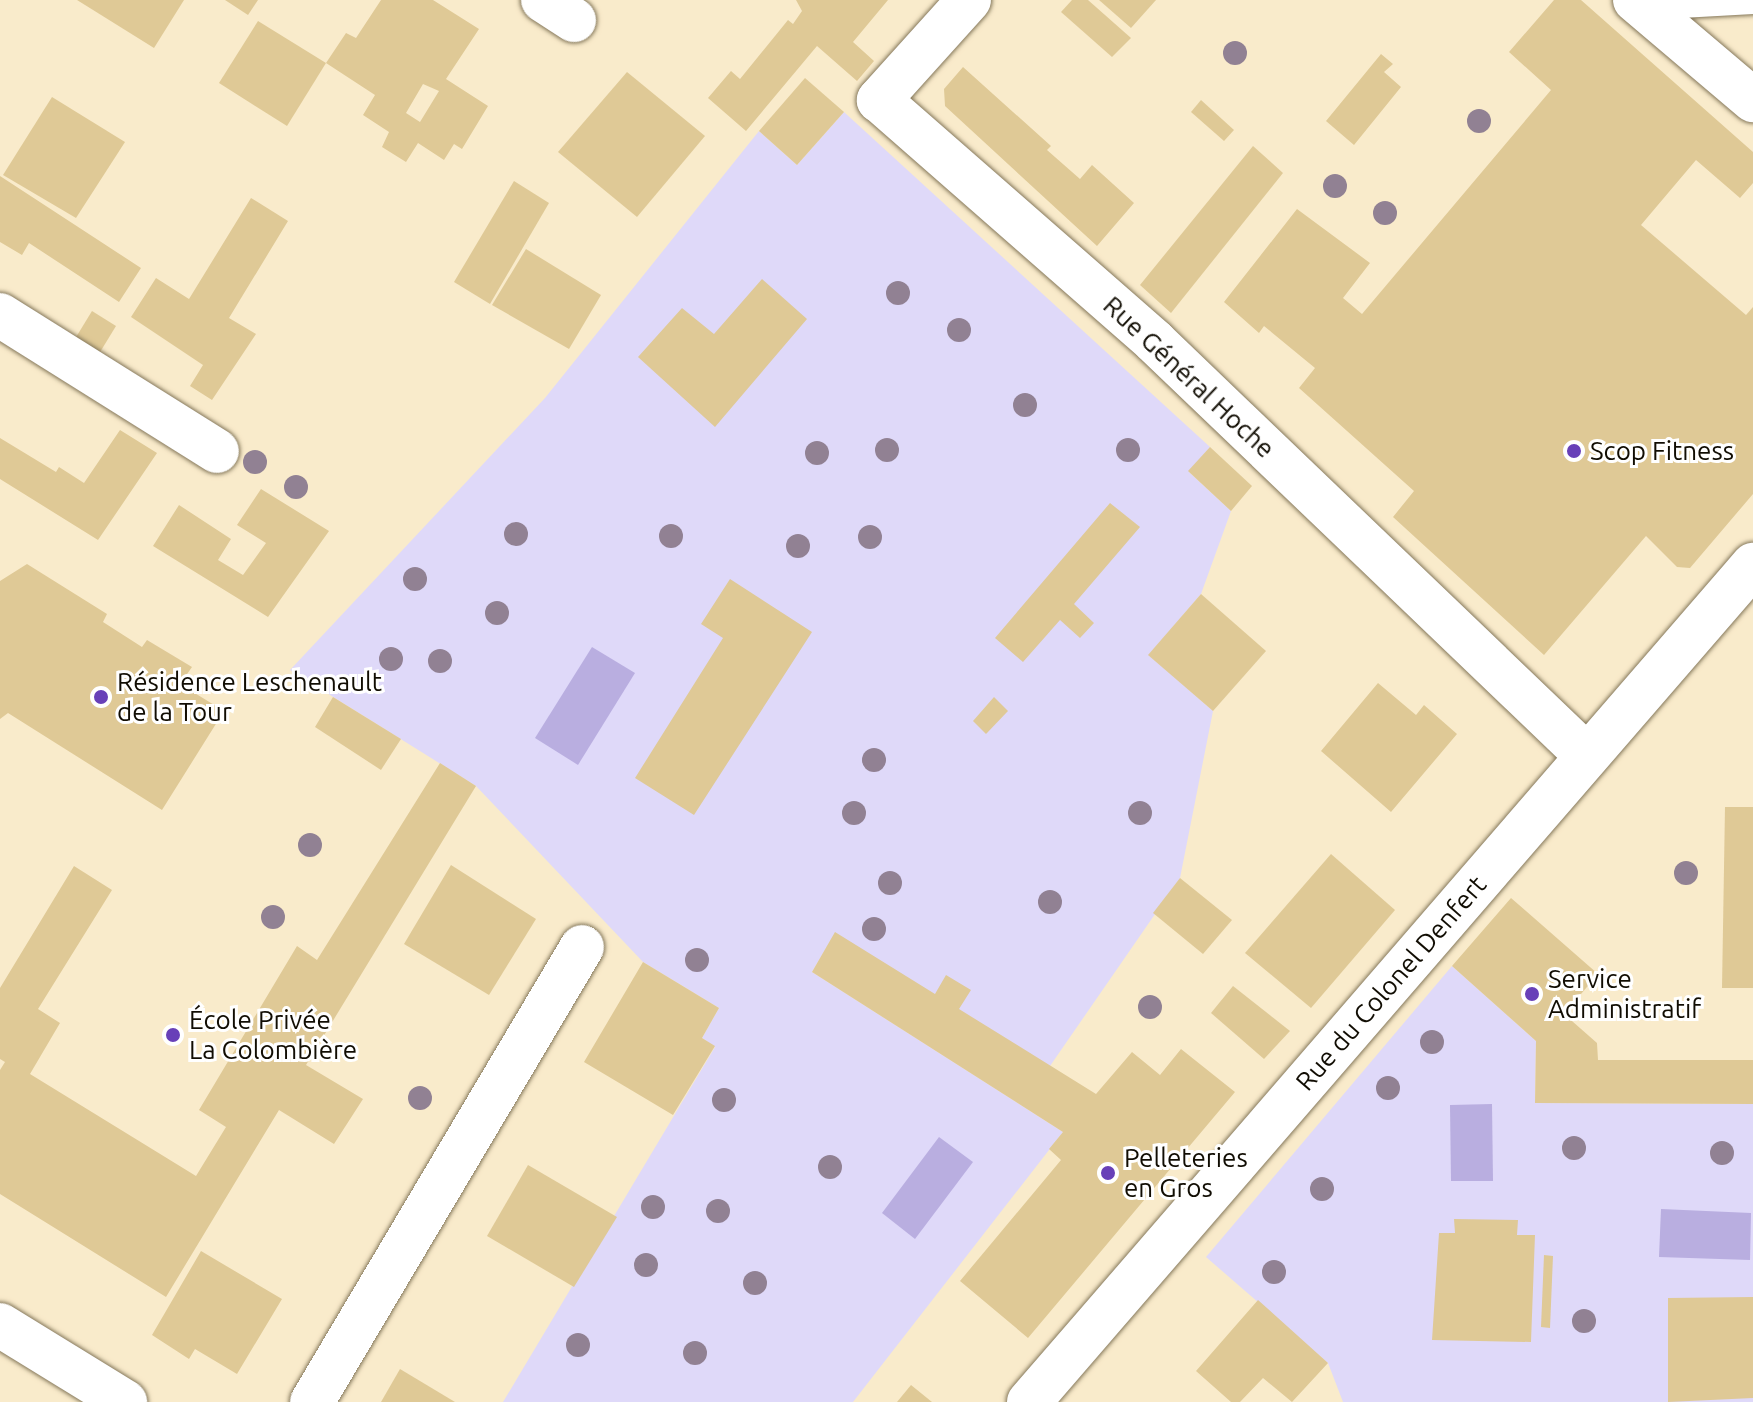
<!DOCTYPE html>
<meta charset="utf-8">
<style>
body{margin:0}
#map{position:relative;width:1753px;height:1402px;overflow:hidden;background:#f9ebcb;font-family:Ubuntu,sans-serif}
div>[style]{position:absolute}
.green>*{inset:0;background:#dfd9f9}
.water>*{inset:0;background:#b9aee0}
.building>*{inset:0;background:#dfc996}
.roads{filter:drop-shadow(0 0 2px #85785b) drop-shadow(0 0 2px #85785b)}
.service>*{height:24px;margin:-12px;padding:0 12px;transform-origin:12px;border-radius:12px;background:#fff}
.minor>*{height:44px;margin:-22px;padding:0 22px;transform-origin:22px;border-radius:22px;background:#fff}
.trees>*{width:24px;height:24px;margin:-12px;border-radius:50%;background:#918193}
.dots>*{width:22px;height:22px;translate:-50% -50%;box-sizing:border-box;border:4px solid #fff;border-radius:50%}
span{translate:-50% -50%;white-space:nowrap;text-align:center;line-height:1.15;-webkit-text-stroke:6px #fff;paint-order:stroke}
.street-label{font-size:26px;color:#110d03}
.poi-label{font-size:26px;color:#110d03}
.left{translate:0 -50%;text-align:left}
</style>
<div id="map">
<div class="green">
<i style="clip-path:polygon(844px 112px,1210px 447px,1189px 472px,1231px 511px,1201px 594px,1149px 655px,1213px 711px,1180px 878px,1050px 1066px,835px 933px,812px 972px,1063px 1132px,853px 1402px,503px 1402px,715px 1047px,702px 1038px,719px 1008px,643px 962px,476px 786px,290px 670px,545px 398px,759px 131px,797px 165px)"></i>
<i style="clip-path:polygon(1452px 966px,1536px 1041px,1535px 1103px,1753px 1104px,1753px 1402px,1343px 1402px,1328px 1363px,1206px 1257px)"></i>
</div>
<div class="water">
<i style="clip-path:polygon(592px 647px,635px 673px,578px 765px,535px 738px)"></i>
<i style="clip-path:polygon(1492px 1104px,1493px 1181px,1451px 1181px,1450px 1105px)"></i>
<i style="clip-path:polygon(939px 1137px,973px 1162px,915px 1239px,882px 1213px)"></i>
<i style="clip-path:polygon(1661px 1209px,1751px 1213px,1750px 1260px,1659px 1257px)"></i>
</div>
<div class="building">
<i style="clip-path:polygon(77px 0,184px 0,154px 48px)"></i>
<i style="clip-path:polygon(225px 0,258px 0,248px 15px)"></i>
<i style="clip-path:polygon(evenodd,381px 0,433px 0,479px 29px,446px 79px,488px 106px,462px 149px,454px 144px,444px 160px,418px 143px,406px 162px,382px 147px,389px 132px,363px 115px,375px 95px,326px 63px,346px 33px,356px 38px,381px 0,423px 84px,439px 91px,420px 122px,406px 113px,423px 84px)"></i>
<i style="clip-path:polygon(796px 0,888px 0,853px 42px,874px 61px,857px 81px,817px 46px,746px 131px,708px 98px,731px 71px,740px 79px,788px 20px,793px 24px,802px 11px)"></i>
<i style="clip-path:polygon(1072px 0,1088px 0,1131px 38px,1112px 57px,1061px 12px)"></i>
<i style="clip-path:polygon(1099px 0,1156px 0,1131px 28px)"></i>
<i style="clip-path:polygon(1554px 0,1581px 0,1753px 152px,1753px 183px,1740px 198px,1696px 160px,1641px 225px,1746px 315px,1753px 307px,1753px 494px,1690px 568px,1677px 567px,1646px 536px,1544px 655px,1393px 517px,1414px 491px,1299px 388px,1315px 368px,1264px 326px,1259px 333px,1224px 302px,1297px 209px,1370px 263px,1343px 298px,1362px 314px,1551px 90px,1509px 52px)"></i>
<i style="clip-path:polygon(258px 21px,326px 63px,287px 126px,219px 83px)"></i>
<i style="clip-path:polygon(1381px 54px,1393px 64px,1384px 72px,1401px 87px,1354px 145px,1326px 121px)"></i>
<i style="clip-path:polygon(963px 67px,1051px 146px,1047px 150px,1080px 179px,1092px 165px,1134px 203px,1097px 246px,945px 106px,944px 89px)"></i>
<i style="clip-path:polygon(627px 72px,705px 136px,637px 217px,558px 152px)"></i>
<i style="clip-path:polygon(805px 78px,844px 112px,797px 165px,759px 131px)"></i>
<i style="clip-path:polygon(52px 97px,125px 142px,76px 218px,3px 175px)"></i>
<i style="clip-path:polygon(1201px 100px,1234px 130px,1224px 141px,1191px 112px)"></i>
<i style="clip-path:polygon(1253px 146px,1283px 173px,1171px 313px,1140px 285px)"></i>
<i style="clip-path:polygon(0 176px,141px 268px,119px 302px,29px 243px,22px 255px,0 242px)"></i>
<i style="clip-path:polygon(514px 181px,549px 203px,490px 304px,454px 282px)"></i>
<i style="clip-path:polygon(251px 198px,288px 221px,229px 318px,256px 334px,212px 400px,190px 386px,203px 365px,131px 317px,156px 278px,189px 299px)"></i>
<i style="clip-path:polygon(526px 249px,601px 295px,569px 349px,492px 305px)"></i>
<i style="clip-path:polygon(762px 279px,807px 319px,715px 427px,638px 357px,682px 308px,714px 334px)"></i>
<i style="clip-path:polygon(92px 311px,116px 326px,94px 362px,70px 347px)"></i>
<i style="clip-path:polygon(120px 430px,157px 453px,98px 540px,0 479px,0 438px,56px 472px,59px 467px,84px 483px)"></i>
<i style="clip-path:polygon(1210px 447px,1252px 486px,1231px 511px,1188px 471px)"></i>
<i style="clip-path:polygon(261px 489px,329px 531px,268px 617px,153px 546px,179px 505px,231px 539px,218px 560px,243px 575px,266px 543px,237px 525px)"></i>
<i style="clip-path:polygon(1110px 503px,1140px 527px,1074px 604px,1094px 623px,1080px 638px,1060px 620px,1023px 662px,995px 638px)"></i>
<i style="clip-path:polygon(27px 564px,107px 614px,103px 622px,142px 647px,147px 640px,192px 667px,180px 684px,224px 711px,162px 810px,8px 713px,0 719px,0 581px)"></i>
<i style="clip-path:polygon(730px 579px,812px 632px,694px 815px,635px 778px,723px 638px,701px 624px)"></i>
<i style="clip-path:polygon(1201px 594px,1266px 651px,1213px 711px,1148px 655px)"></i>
<i style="clip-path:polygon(1378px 683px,1416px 715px,1424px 705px,1457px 734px,1391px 812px,1321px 751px)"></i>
<i style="clip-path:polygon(333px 697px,401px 739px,381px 770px,315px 727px)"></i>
<i style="clip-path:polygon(994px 697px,1008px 711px,986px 734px,973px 721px)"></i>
<i style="clip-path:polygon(440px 763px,476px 786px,306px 1065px,363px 1099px,334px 1144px,279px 1110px,166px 1297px,0 1194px,0 1070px,5px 1062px,0 1059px,0 988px,74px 866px,112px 890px,38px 1009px,60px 1023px,30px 1074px,196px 1176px,226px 1127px,199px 1110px,297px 946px,317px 960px)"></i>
<i style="clip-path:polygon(1725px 807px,1753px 807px,1753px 988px,1722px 988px)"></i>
<i style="clip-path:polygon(1331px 854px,1395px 910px,1311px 1008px,1245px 953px)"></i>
<i style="clip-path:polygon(451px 865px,536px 919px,489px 995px,404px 944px)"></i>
<i style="clip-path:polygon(1180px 878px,1232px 920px,1203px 954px,1153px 913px)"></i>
<i style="clip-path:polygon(1511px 898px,1598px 974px,1564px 1014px,1597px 1043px,1598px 1060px,1753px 1060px,1753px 1104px,1535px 1103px,1536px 1041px,1452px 966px)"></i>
<i style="clip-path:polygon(835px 932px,935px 994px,946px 975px,971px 990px,959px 1009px,1096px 1094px,1132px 1052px,1160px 1075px,1181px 1049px,1235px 1092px,1028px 1338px,960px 1281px,1061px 1160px,1049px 1149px,1063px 1132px,812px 972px)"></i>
<i style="clip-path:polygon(643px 962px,719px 1008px,702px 1038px,715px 1046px,673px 1115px,584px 1062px)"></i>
<i style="clip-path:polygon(1233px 986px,1290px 1031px,1264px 1059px,1211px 1013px)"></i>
<i style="clip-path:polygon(528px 1165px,617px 1217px,574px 1287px,487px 1236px)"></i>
<i style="clip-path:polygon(1454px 1219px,1518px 1220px,1517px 1235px,1535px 1235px,1531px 1342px,1432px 1340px,1439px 1233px,1455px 1233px)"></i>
<i style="clip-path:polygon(201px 1251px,282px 1299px,237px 1374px,195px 1349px,189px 1359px,152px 1335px)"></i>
<i style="clip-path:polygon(1544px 1255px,1553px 1256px,1550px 1328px,1541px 1327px)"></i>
<i style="clip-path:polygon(1753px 1297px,1753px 1398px,1668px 1402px,1668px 1298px)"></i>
<i style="clip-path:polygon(1258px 1300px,1328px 1363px,1292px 1402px,1263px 1378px,1240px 1402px,1231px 1402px,1196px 1371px)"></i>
<i style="clip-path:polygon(400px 1369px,455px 1402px,381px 1402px)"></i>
<i style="clip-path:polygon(911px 1385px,932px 1402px,897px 1402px)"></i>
</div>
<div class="roads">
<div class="service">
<i style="left:1645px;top:8px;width:108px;rotate:-3.2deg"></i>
</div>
<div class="minor">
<i style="left:543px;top:0;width:37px;rotate:33deg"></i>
<i style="left:969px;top:0;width:135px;rotate:132deg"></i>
<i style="left:879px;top:100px;width:366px;rotate:41.2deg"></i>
<i style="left:1154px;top:341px;width:600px;rotate:43.78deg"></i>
<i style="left:1635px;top:0;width:155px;rotate:40.3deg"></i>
<i style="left:0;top:315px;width:256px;rotate:32.1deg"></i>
<i style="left:0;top:1325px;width:147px;rotate:31.6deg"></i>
<i style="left:312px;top:1402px;width:529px;rotate:-59.31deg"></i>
<i style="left:1029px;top:1402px;width:1107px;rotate:-49.14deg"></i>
</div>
</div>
<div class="trees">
<i style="left:1235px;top:53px"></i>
<i style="left:1479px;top:121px"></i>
<i style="left:1335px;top:186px"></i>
<i style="left:1385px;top:213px"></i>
<i style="left:898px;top:293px"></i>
<i style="left:959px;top:330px"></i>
<i style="left:1025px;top:405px"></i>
<i style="left:887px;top:450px"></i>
<i style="left:1128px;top:450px"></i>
<i style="left:817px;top:453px"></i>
<i style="left:255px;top:462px"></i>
<i style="left:296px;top:487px"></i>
<i style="left:516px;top:534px"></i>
<i style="left:671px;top:536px"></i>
<i style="left:870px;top:537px"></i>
<i style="left:798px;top:546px"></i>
<i style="left:415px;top:579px"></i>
<i style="left:497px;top:613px"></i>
<i style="left:391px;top:659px"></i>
<i style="left:440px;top:661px"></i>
<i style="left:874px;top:760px"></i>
<i style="left:854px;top:813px"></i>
<i style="left:1140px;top:813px"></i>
<i style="left:310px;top:845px"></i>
<i style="left:1686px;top:873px"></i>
<i style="left:890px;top:883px"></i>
<i style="left:1050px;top:902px"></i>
<i style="left:273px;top:917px"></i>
<i style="left:874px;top:929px"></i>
<i style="left:697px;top:960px"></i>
<i style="left:1150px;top:1007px"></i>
<i style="left:1432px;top:1042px"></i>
<i style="left:1388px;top:1088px"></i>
<i style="left:420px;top:1098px"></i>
<i style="left:724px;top:1100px"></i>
<i style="left:1574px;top:1148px"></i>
<i style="left:1722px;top:1153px"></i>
<i style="left:830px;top:1167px"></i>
<i style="left:1322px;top:1189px"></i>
<i style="left:653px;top:1207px"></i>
<i style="left:718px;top:1211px"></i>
<i style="left:646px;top:1265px"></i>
<i style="left:1274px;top:1272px"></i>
<i style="left:755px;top:1283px"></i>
<i style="left:1584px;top:1321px"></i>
<i style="left:578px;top:1345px"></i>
<i style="left:695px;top:1353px"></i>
</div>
<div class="dots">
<i style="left:1574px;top:451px;background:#6840b8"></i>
<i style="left:101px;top:697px;background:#6840b8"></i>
<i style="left:1532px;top:994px;background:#6840b8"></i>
<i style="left:173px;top:1035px;background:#6840b8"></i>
<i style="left:1108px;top:1173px;background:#6840b8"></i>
</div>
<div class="street-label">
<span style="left:1189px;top:377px;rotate:43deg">Rue Général Hoche</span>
<span style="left:1391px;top:983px;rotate:-49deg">Rue du Colonel Denfert</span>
</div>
<div class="poi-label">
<span class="left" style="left:1590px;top:451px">Scop Fitness</span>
<span class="left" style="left:117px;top:697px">Résidence Leschenault<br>de la Tour</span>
<span class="left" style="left:1548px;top:994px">Service<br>Administratif</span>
<span class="left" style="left:189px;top:1035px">École Privée<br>La Colombière</span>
<span class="left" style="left:1124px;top:1173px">Pelleteries<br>en Gros</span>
</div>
</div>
